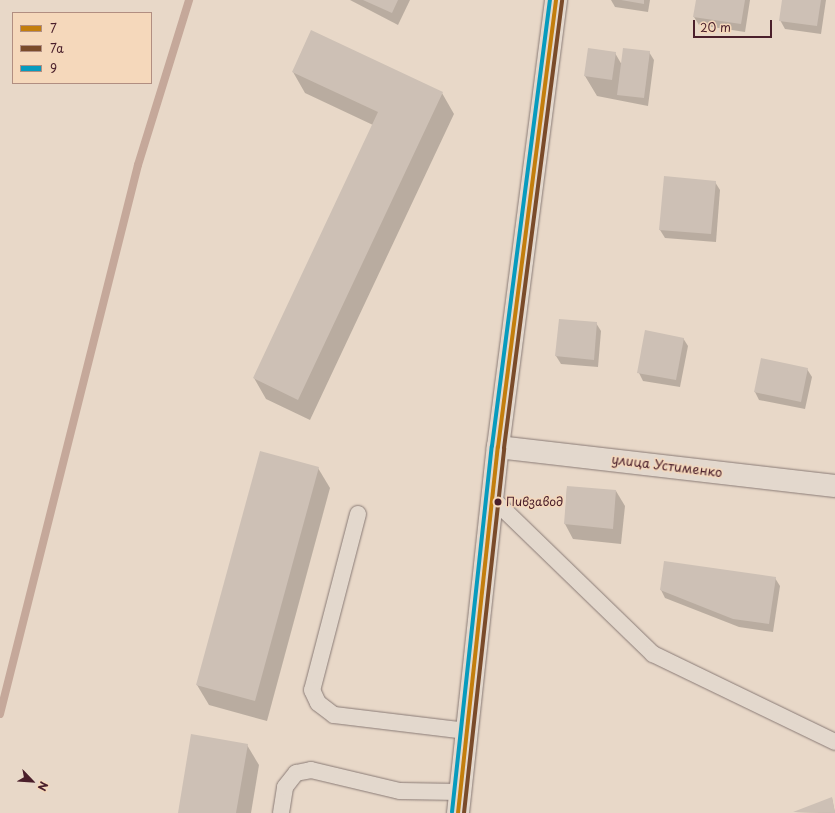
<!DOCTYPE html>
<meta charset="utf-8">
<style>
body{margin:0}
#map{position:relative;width:835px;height:813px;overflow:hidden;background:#e8d8c8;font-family:"Playpen Sans",sans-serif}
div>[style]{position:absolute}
.shadow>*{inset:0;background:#0003}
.stream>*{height:8px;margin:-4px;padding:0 4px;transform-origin:4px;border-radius:4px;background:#c5a89a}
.building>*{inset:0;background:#cdc0b5}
.roads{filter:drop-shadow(0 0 1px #897a75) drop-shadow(0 0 1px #897a75)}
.lane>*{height:16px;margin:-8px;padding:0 8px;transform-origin:8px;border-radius:8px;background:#e3d8cd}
.street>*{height:22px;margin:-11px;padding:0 11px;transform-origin:11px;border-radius:11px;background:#e3d8cd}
.secondary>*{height:22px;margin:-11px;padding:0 11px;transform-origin:11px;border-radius:11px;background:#e3d8cd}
.bus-1>*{height:4px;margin:-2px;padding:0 2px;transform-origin:2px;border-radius:2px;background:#c37e0d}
.bus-2>*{height:4px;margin:-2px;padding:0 2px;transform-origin:2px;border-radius:2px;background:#7a4b2a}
.bus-3>*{height:4px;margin:-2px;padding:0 2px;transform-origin:2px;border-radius:2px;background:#079bbe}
.dots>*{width:11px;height:11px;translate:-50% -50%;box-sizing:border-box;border:2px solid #f5d8bb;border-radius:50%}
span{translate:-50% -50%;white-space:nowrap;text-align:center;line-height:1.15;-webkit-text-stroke:3px #f5d8bb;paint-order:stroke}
.bus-label{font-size:12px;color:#4a1f2b}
.left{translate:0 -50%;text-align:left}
.street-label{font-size:13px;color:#4a1f2b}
.legend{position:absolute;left:12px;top:12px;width:140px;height:72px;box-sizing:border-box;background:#f5d8bb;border:1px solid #b18e81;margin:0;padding:5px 7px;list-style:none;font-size:12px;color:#4a1f2b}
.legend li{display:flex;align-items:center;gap:8px;height:20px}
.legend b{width:20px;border:1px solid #b18e81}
.north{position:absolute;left:12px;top:761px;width:40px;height:40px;-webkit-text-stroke:3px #f5d8bb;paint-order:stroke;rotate:115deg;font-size:11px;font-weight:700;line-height:16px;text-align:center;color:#4a1f2b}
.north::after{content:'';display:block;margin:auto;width:14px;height:18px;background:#4a1f2b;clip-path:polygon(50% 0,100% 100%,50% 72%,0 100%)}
.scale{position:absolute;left:693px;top:20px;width:79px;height:18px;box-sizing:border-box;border:2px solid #4a1f2b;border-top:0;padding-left:5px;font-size:12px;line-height:14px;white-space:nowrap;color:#4a1f2b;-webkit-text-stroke:3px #f5d8bb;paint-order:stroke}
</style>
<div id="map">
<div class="shadow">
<i style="clip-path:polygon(350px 0,410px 0,398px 25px)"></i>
<i style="clip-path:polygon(611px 0,650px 0,648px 12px,615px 7px)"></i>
<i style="clip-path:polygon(697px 0,750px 0,745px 32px,699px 25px,694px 17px)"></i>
<i style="clip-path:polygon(783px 0,826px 0,821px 34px,785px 29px,780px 20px)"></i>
<i style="clip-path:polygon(649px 52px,654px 60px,648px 106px,597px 96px,585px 76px,615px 53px,622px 65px)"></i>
<i style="clip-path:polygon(293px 72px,442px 93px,454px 114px,310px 420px,266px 399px,254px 378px,373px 125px,305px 93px)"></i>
<i style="clip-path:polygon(715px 182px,720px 190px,716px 242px,665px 238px,660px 230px)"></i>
<i style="clip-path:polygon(596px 323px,601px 331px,598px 367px,561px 364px,556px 356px)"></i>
<i style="clip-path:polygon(683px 338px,688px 346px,680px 387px,643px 381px,639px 373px)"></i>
<i style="clip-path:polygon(807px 369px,812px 377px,805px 409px,759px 400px,755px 392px)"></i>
<i style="clip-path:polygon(318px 468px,330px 488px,267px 721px,209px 705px,197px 685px)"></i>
<i style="clip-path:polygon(567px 487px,616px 491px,625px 506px,621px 544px,573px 539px,565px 524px)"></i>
<i style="clip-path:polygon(775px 578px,780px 586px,773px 632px,739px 627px,665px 598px,661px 590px)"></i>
<i style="clip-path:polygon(247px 745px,259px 765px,251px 813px,179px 813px)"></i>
<i style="clip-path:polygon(832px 798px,835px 813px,795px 812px)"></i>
</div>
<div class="stream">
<i style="left:0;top:714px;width:566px;rotate:-75.89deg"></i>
<i style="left:138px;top:165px;width:173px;rotate:-72.8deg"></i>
</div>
<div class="building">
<i style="clip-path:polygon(363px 0,398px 0,392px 13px)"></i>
<i style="clip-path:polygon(621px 0,644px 0,644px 4px)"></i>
<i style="clip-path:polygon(696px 0,745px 0,741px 24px,693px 17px)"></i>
<i style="clip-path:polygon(782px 0,821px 0,817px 26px,779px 21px)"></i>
<i style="clip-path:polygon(311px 30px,443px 92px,298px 400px,253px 378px,378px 112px,292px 72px)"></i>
<i style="clip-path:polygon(588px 48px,616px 52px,612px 80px,584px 76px)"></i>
<i style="clip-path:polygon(623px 48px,650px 51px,644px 98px,617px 95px)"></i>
<i style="clip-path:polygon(664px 176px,716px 181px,711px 234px,659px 230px)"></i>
<i style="clip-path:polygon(559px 319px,597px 322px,594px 360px,555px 356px)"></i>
<i style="clip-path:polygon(645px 330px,684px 338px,676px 380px,637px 373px)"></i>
<i style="clip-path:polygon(761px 358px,808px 368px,801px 402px,754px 392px)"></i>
<i style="clip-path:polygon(260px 451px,319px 467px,255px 701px,196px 685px)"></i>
<i style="clip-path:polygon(567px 486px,616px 490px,613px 529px,564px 524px)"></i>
<i style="clip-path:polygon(664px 561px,776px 577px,769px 624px,733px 619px,660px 590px)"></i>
<i style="clip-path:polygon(191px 734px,248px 744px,236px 813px,178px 813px)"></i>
<i style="clip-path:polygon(832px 797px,835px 813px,793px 812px)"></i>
</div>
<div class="roads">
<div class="lane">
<i style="left:493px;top:499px;width:223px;rotate:44.1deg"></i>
<i style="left:653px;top:654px;width:202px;rotate:25.8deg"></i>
<i style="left:358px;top:514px;width:182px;rotate:104.6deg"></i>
<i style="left:312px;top:690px;width:14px;rotate:65deg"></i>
<i style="left:318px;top:703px;width:20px;rotate:37deg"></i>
<i style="left:334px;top:715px;width:134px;rotate:6.9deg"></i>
<i style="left:281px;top:813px;width:26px;rotate:-81deg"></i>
<i style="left:285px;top:787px;width:18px;rotate:-52deg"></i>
<i style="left:296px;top:773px;width:15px;rotate:-11deg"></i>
<i style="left:311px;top:770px;width:91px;rotate:13.3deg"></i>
<i style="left:400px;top:791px;width:60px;rotate:1deg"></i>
</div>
<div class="street">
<i style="left:498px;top:447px;width:339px;rotate:6.6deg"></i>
</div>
<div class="secondary">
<i style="left:458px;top:813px;width:368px;rotate:-83.8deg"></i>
<i style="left:498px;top:447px;width:451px;rotate:-82.6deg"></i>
</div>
</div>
<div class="bus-1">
<i style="left:458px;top:813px;width:368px;rotate:-83.8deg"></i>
<i style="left:498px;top:447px;width:451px;rotate:-82.6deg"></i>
</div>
<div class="bus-2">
<i style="left:464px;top:813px;width:367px;rotate:-83.7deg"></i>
<i style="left:504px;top:448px;width:451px;rotate:-82.6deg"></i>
</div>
<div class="bus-3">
<i style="left:452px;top:812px;width:368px;rotate:-83.8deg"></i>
<i style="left:492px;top:446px;width:450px;rotate:-82.6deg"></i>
</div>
<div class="dots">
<i style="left:498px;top:502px;background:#4a1f2b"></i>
</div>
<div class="bus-label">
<span class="left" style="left:506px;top:502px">Пивзавод</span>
</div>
<div class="street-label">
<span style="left:667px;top:466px;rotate:7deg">улица Устименко</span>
</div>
<ul class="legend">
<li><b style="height:5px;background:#c37e0d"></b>7</li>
<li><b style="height:5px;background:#7a4b2a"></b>7а</li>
<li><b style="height:5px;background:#079bbe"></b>9</li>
</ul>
<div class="north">N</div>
<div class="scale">20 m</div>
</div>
